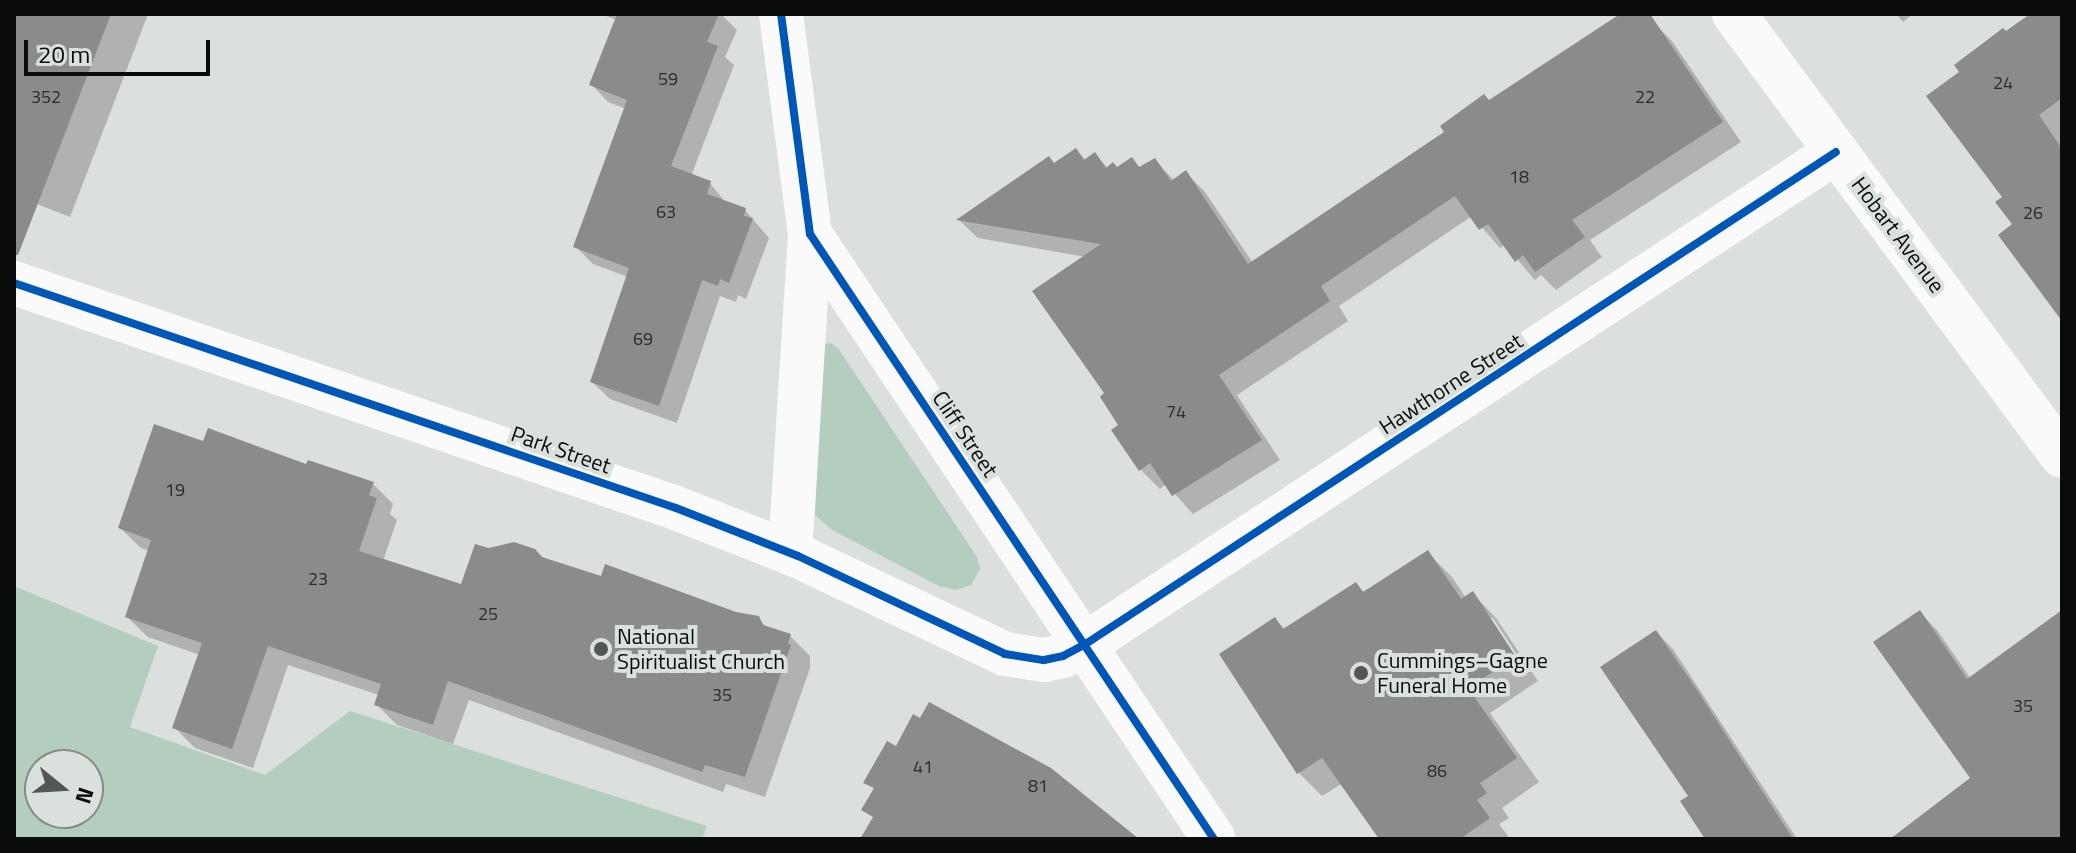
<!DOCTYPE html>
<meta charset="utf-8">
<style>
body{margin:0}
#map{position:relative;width:2076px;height:853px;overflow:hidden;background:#dbdfdd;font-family:"Titillium Web",sans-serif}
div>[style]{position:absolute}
.green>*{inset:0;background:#b3cebe}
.shadow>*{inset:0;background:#0003}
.building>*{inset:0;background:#8a8c8b}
.minor>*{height:44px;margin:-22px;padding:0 22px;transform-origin:22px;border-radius:22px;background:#fafafa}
.cycleway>*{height:8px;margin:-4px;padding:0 4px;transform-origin:4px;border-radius:4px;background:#0057b8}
.dots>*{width:22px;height:22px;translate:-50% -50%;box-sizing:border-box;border:4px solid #dae0dc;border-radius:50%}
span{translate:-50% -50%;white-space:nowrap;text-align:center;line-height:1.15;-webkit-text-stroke:8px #dae0dc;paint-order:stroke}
.number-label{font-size:18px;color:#2a2c2b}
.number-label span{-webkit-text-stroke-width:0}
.street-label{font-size:22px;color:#0a0c0b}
.poi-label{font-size:22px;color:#0a0c0b}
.left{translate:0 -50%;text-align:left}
.frame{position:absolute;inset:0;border:16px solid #0a0c0b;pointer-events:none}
.north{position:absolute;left:24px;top:749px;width:80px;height:80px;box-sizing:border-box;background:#dae0dc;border:2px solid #878b88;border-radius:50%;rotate:108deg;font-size:22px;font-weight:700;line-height:32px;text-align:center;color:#0a0c0b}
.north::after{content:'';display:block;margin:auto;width:28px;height:36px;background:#535654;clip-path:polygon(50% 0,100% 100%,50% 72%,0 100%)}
.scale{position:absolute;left:24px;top:40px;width:186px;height:36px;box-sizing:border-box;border:4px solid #0a0c0b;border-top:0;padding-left:10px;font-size:24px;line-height:28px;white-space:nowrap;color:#0a0c0b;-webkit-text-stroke:6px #dae0dc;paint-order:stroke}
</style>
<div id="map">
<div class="green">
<i style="clip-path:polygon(830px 343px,838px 348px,977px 557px,980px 569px,971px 585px,956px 590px,939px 586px,832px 530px,815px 515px,823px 344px)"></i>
<i style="clip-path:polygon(evenodd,14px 586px,158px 646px,130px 727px,265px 775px,350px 711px,707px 826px,702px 839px,14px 839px,14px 586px,40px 765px,88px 765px,88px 813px,40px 813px,40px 765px)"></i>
</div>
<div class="shadow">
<i style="clip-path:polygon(14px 14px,148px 14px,70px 217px,14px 195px)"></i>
<i style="clip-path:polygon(600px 14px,721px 14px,737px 30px,725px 57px,734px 65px,691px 176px,710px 183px,726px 203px,745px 210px,769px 238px,746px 299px,738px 295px,736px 302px,720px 296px,677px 423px,610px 399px,592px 382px,628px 277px,593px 264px,575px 246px,626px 109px,608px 102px,591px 84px,617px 20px)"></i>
<i style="clip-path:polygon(1624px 14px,1636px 14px,1653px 22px,1672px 41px,1741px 142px,1590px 240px,1602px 257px,1556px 290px,1541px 275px,1535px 280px,1505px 245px,1500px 248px,1472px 216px,1339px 306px,1348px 321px,1237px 395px,1280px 460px,1193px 514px,1166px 484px,1160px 489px,1140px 469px,1107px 394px,1086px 257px,978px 238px,959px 220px,1076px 150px,1087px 161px,1095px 155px,1108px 168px,1117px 169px,1132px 159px,1141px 169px,1154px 160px,1175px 181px,1186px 173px,1205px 192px,1253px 263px)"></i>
<i style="clip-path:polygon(1896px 14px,1913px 14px,1903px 22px)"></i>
<i style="clip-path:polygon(2033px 14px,2062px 14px,2062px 318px,2005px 197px,2006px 34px)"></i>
<i style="clip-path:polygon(308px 467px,373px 484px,393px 504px,390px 514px,397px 520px,383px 561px,463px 587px,542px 559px,602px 579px,758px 618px,768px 629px,790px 636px,810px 656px,810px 668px,765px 797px,726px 784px,723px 792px,469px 700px,453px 744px,397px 725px,376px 704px,379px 695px,288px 665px,253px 768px,195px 748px,174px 727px,200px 655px,148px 637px,127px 617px,150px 551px,141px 548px,120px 528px)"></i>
<i style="clip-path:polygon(evenodd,1428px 553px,1452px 577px,1466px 598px,1473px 594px,1496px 618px,1538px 681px,1490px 713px,1539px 782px,1502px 808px,1509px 818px,1499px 824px,1510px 839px,1381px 839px,1343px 783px,1322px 796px,1299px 773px,1275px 620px,1286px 630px,1356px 585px,1365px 593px,1428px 553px,1488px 618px,1493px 618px,1523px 664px,1520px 666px,1488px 618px)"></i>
<i style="clip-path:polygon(1920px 613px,1937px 630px,1971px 679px,2062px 623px,2062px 839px,1919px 839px,1973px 778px)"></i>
<i style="clip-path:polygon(1656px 632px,1673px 649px,1797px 839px,1707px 839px,1691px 796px)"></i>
</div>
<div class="building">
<i style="clip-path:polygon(14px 14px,111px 14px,18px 255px,14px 255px)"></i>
<i style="clip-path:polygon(617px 14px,719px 14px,707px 42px,718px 46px,671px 166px,711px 181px,707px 194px,746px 208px,744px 216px,753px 218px,729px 283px,720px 279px,718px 286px,702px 280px,659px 406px,590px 382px,629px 268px,573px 247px,627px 100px,589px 85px)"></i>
<i style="clip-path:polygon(1620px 14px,1650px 14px,1723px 122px,1572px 220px,1585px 237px,1535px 272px,1523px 255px,1515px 262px,1488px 224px,1479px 230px,1455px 196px,1321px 286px,1330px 301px,1219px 375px,1262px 440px,1172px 496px,1150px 463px,1139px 471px,1111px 430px,1118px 425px,1100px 397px,1104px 393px,1032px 291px,1101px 244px,956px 220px,1049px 156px,1054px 163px,1076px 148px,1084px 160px,1095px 152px,1106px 168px,1113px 162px,1117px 167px,1132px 157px,1139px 167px,1155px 158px,1171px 181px,1186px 170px,1248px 264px,1444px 132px,1440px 126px,1484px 94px,1489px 100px)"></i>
<i style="clip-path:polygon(2030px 14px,2062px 14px,2062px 98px,2039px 115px,2062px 149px,2062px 321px,1998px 235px,2012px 224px,1995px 202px,2002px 197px,1926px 96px,1959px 72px,1954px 65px,2003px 28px,2006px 31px)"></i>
<i style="clip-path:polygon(154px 424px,203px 441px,208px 428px,306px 464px,308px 460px,374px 482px,369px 495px,377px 498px,359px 551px,461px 584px,475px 544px,489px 548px,514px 542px,535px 549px,542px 557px,601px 576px,605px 564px,736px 612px,759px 616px,763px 625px,791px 634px,788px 644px,791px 645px,745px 777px,705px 765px,702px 772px,448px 681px,433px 725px,374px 705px,381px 684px,268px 646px,232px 749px,172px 728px,202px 643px,125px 617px,151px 540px,118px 528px)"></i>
<i style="clip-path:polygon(1428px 550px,1461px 599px,1473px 591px,1516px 657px,1468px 688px,1517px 758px,1480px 783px,1487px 793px,1477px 800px,1490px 818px,1460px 839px,1379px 839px,1322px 758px,1297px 774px,1219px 654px,1275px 617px,1283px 629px,1356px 582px,1363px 592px)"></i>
<i style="clip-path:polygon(1920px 610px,1967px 679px,2062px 610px,2062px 839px,1890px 839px,1970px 778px,1873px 642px)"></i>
<i style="clip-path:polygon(1656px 630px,1699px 693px,1793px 839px,1705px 839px,1680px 801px,1688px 796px,1600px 667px)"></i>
<i style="clip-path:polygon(929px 702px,1051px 768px,1139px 839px,860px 839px,873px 817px,861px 810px,874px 788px,863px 783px,887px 741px,896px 746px,913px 714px,920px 718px)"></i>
</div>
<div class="minor">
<i style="left:781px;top:14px;width:222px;rotate:82.5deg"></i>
<i style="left:810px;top:234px;width:727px;rotate:56.27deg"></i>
<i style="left:1734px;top:14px;width:550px;rotate:53.42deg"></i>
<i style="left:14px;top:283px;width:699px;rotate:18.77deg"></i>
<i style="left:676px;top:508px;width:131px;rotate:21.5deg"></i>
<i style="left:798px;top:556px;width:229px;rotate:25.3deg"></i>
<i style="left:1005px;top:654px;width:39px;rotate:9deg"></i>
<i style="left:1044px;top:660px;width:19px;rotate:-12deg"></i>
<i style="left:1063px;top:656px;width:24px;rotate:-28deg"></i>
<i style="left:1084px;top:645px;width:899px;rotate:-33.25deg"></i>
<i style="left:790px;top:553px;width:320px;rotate:-86.4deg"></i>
</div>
<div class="cycleway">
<i style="left:781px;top:14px;width:222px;rotate:82.5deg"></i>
<i style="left:810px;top:234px;width:727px;rotate:56.27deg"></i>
<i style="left:14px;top:283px;width:699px;rotate:18.77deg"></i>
<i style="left:676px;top:508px;width:131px;rotate:21.5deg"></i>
<i style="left:798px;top:556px;width:229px;rotate:25.3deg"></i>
<i style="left:1005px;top:654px;width:39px;rotate:9deg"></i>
<i style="left:1044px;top:660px;width:19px;rotate:-12deg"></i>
<i style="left:1063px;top:656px;width:24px;rotate:-28deg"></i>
<i style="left:1084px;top:645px;width:899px;rotate:-33.25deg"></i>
</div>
<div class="dots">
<i style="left:601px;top:649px;background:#535654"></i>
<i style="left:1361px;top:673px;background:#535654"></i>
</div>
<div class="number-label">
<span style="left:668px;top:79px">59</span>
<span style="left:2003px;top:83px">24</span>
<span style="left:46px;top:97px">352</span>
<span style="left:1645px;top:97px">22</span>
<span style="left:1519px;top:177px">18</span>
<span style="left:666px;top:212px">63</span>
<span style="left:2033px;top:213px">26</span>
<span style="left:643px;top:339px">69</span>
<span style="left:1176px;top:412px">74</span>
<span style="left:175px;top:490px">19</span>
<span style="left:318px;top:579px">23</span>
<span style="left:488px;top:614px">25</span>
<span style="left:722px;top:695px">35</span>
<span style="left:2023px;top:706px">35</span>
<span style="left:923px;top:767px">41</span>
<span style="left:1437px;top:771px">86</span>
<span style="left:1038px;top:786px">81</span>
</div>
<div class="street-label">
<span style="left:1898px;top:235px;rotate:53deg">Hobart Avenue</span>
<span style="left:1451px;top:384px;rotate:-33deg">Hawthorne Street</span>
<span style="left:965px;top:434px;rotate:56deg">Cliff Street</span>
<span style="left:561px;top:450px;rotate:19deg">Park Street</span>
</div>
<div class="poi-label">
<span class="left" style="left:617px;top:649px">National<br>Spiritualist Church</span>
<span class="left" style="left:1377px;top:673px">Cummings–Gagne<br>Funeral Home</span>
</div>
<div class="frame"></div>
<div class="north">N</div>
<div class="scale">20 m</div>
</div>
